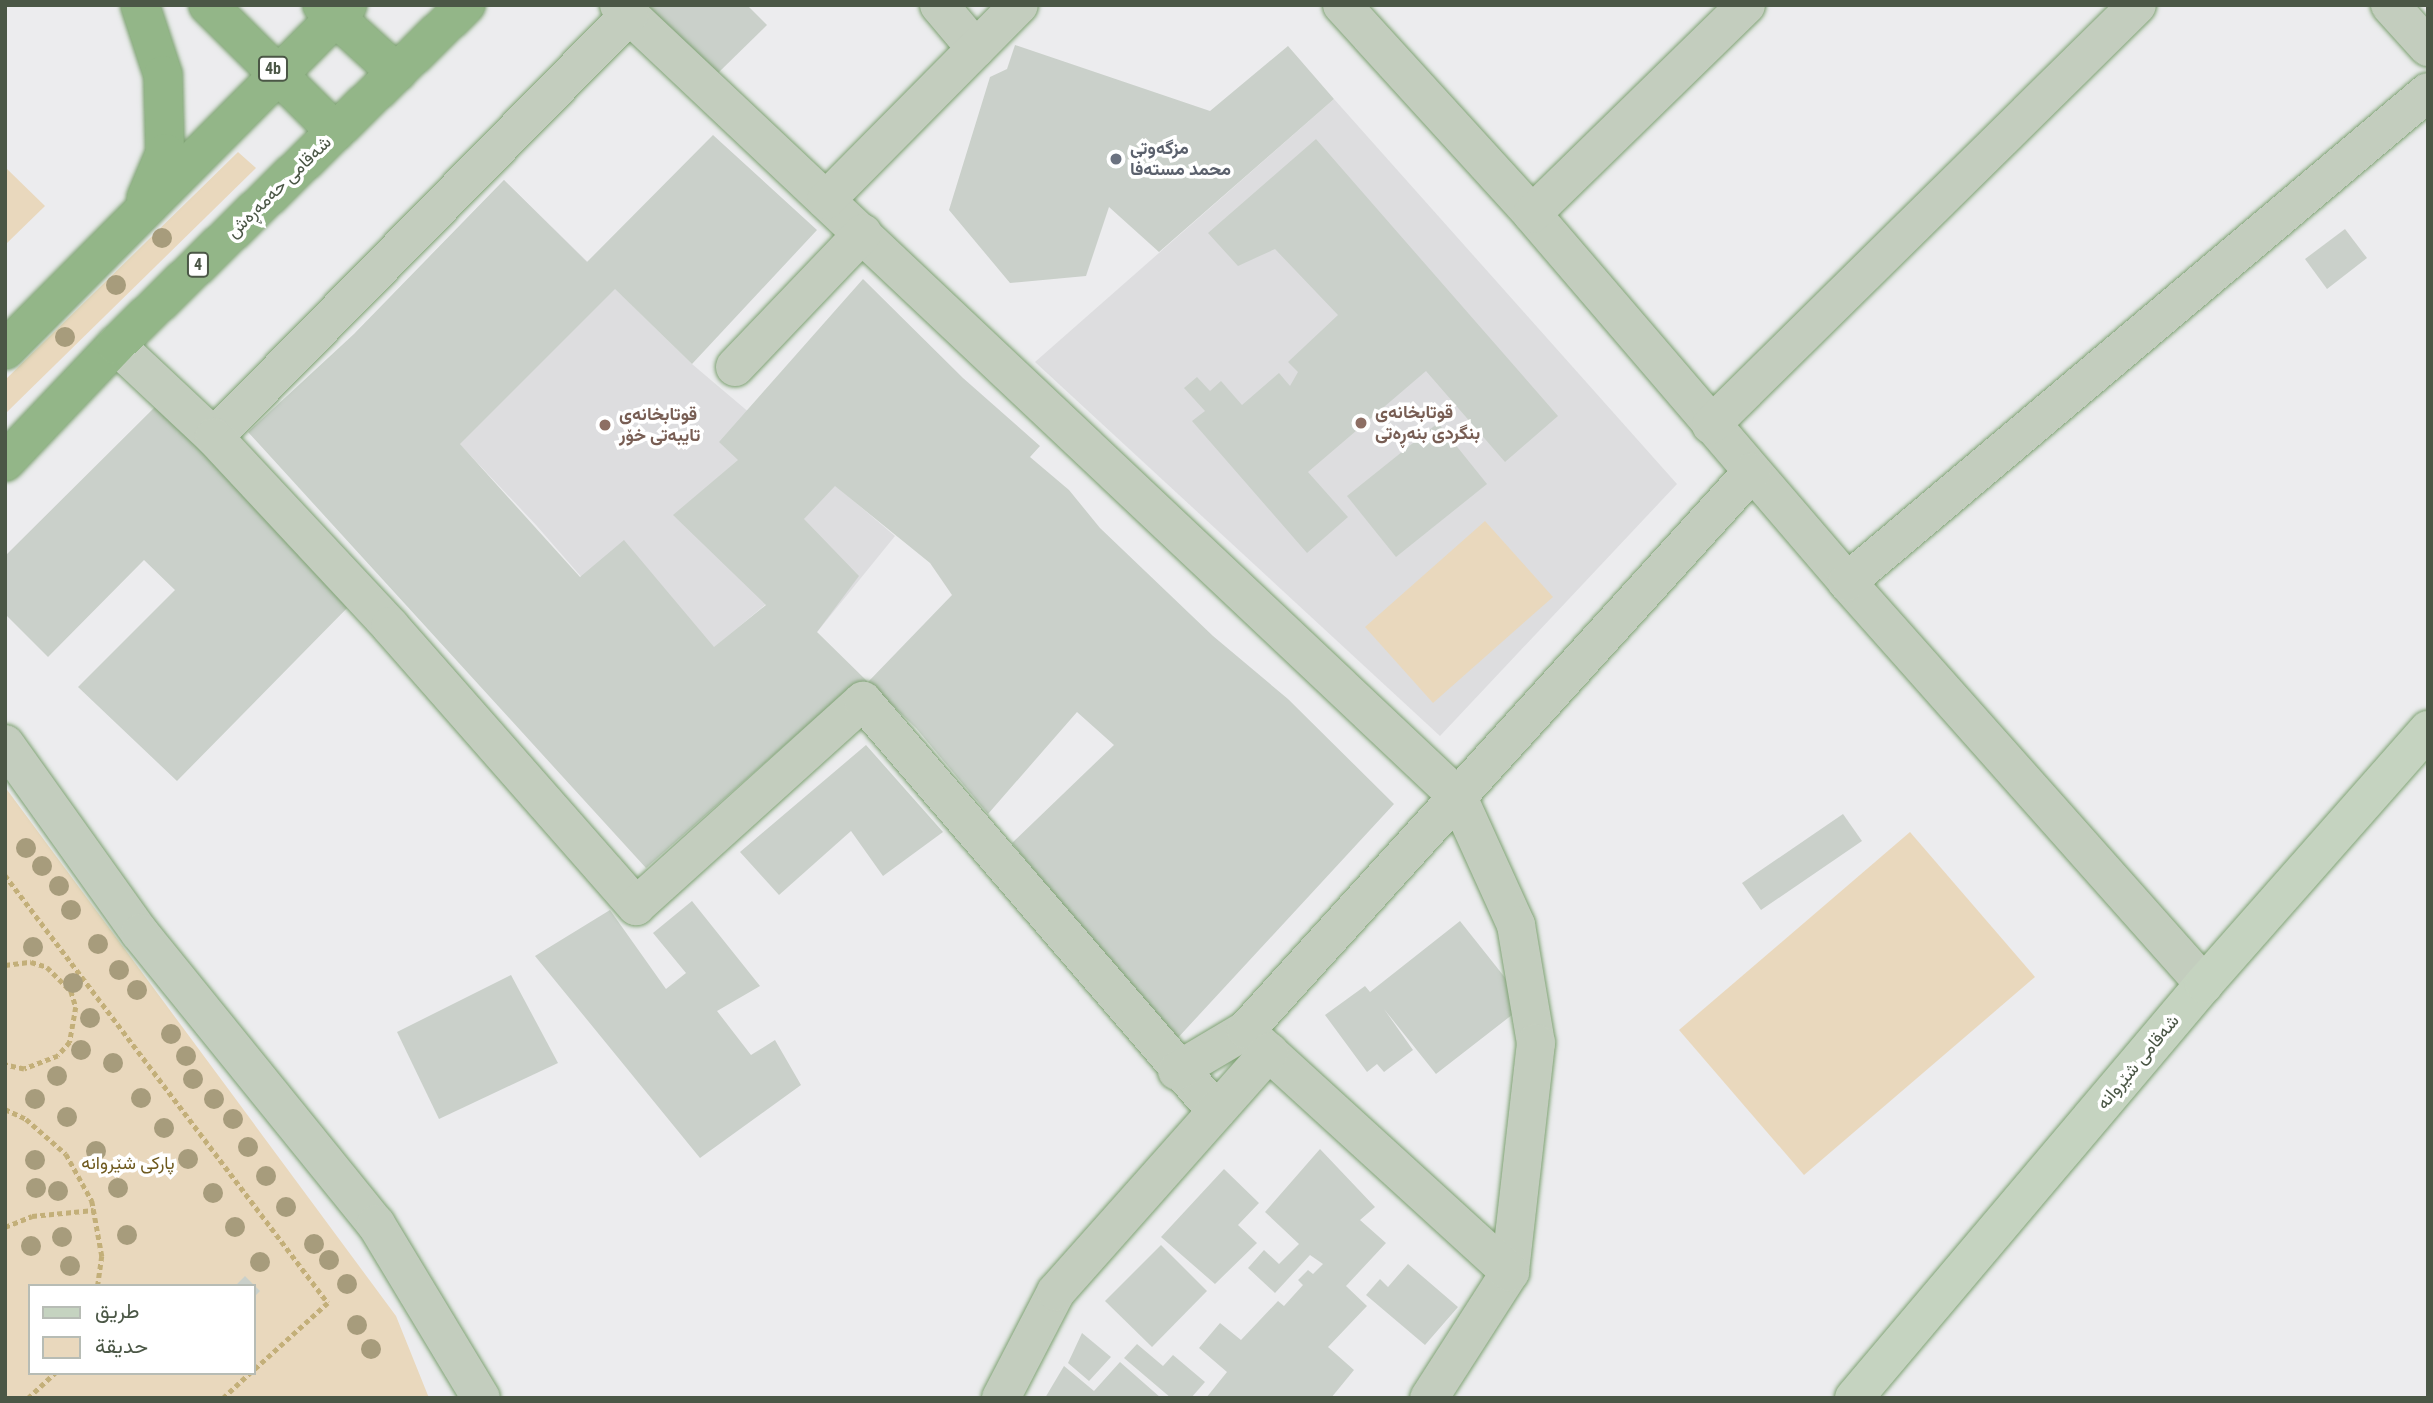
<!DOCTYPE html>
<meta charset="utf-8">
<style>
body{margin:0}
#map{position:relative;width:2433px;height:1403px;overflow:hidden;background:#ececee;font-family:"Roboto Condensed",Vazirmatn,sans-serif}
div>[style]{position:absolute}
.education>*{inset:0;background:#dddddf}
.green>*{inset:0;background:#e9d8bd}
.building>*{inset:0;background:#cad0ca}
.path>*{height:4.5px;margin-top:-2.25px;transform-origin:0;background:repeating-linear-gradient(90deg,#c3af79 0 5px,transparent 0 8.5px)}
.roads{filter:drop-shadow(0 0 2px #7ea273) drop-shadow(0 0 2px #7ea273)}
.street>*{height:38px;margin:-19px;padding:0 19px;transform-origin:19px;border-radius:19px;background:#c3cdbe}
.secondary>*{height:38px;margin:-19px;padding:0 19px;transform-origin:19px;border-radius:19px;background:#c5d3c0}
.highway>*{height:38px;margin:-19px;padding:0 19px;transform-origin:19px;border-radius:19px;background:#93b688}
.trees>*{width:20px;height:20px;margin:-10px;border-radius:50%;background:#a79c7c}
.dots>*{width:19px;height:19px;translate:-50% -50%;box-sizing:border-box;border:4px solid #fff;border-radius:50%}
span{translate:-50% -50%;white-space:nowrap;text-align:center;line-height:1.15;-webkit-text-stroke:7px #fff;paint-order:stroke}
.shield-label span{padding:2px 5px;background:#fff;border:2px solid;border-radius:5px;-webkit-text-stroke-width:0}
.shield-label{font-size:16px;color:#4b5746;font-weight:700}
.worship-label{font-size:18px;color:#5b616d;font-weight:700}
.left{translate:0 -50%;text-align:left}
.street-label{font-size:18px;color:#4b5746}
.education-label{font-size:18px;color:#785e54;font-weight:700}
.park-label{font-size:18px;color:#6f5a1f}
.frame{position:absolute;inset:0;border:7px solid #4b5746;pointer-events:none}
.legend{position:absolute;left:28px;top:1284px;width:228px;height:91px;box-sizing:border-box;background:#fff;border:2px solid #b7bcb5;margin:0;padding:9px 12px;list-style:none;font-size:21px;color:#4b5746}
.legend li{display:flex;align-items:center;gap:14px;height:35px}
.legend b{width:35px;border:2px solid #b7bcb5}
</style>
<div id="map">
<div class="education">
<i style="clip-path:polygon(1334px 99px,1677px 484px,1440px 736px,1035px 362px)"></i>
<i style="clip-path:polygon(504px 180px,692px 364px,895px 536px,817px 632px,778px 594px,673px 682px,536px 525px,355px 333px)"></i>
</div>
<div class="green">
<i style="clip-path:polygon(238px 152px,256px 168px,5px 414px,5px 380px)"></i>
<i style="clip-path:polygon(5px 167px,45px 206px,5px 245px)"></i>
<i style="clip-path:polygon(1485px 521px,1553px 597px,1433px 703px,1365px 627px)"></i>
<i style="clip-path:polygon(evenodd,5px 787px,396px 1316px,429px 1398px,5px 1398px,5px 787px,30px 1286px,254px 1286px,254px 1373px,30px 1373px,30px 1286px)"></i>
<i style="clip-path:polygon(1910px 832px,2035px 977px,1804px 1175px,1679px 1030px)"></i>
</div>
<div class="building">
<i style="clip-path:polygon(646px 5px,747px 5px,767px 25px,717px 74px)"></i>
<i style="clip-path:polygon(1015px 45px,1210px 111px,1288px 46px,1334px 99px,1159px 252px,1109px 207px,1086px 276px,1010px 283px,949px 210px,990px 77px,1007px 69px)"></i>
<i style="clip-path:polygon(713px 135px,817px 230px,692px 364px,615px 289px,460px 444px,580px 577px,624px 540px,714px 647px,766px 605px,673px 515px,738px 460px,719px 442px,863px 279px,963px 378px,1040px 446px,1030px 457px,1069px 490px,1100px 528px,1213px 636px,1288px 699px,1394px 804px,1174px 1042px,1012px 843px,1114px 745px,1077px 712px,988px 814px,916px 728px,868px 682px,952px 595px,930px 563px,835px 486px,804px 519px,859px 576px,817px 632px,868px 682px,820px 714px,646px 868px,248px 432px,355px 333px,504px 180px,587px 262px)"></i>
<i style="clip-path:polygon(1316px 139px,1558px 416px,1505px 462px,1426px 371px,1308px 472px,1348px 517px,1307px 553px,1192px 421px,1205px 411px,1184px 388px,1197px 377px,1210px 391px,1221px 381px,1242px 405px,1279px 373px,1290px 386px,1298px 372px,1288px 362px,1338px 315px,1275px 249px,1238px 266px,1208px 233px)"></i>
<i style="clip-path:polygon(2345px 229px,2367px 258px,2327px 289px,2305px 259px)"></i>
<i style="clip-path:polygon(163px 399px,354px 601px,177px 781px,78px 687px,175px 590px,144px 560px,48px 657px,5px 614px,5px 556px)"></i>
<i style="clip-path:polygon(1438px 423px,1487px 484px,1396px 557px,1347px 496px)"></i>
<i style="clip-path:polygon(866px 745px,943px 832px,883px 876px,851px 831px,779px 895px,740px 852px)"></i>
<i style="clip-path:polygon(1843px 814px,1862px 841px,1761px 910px,1742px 883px)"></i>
<i style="clip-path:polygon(692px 901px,760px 986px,717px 1011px,751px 1055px,775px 1040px,801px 1085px,700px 1158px,535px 956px,610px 910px,666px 989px,686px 973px,653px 933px)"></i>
<i style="clip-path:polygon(1460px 921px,1526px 1004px,1436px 1074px,1384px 1009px,1413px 1050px,1384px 1072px,1377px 1064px,1367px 1072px,1325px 1015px,1365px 986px,1370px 992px)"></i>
<i style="clip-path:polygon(511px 975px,558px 1063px,439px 1119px,397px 1032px)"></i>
<i style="clip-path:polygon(1320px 1149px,1375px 1207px,1360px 1220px,1386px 1243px,1346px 1286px,1367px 1306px,1328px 1347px,1354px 1370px,1331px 1398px,1206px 1398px,1227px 1372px,1199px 1348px,1220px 1323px,1241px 1340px,1278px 1301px,1284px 1306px,1303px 1285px,1298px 1280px,1308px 1270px,1313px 1274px,1323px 1264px,1310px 1255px,1275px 1293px,1248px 1268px,1264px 1250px,1279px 1264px,1299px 1244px,1265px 1212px)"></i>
<i style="clip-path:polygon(1224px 1169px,1259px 1203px,1238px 1225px,1257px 1243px,1215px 1284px,1161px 1237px)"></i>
<i style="clip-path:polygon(1161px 1245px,1207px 1291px,1152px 1347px,1105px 1301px)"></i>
<i style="clip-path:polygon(1408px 1264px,1458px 1307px,1425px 1345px,1366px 1295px,1380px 1279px,1388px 1287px)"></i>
<i style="clip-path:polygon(245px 1276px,260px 1291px,254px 1297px,254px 1286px,235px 1286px)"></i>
<i style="clip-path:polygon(1082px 1333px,1111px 1357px,1089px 1381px,1068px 1363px)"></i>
<i style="clip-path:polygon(1137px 1344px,1163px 1366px,1173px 1355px,1205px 1382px,1191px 1398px,1171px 1398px,1124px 1358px)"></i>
<i style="clip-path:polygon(1120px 1362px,1161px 1398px,1045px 1398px,1064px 1366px,1094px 1391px)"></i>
</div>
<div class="path">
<i style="left:5px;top:875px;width:536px;rotate:52.96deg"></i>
<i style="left:328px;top:1303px;width:100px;rotate:137.8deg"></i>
<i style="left:5px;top:965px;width:26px;rotate:-7deg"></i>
<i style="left:31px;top:962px;width:17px;rotate:17deg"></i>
<i style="left:47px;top:967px;width:34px;rotate:45deg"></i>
<i style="left:71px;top:991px;width:17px;rotate:73deg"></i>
<i style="left:76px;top:1007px;width:36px;rotate:100deg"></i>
<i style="left:70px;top:1042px;width:18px;rotate:131deg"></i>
<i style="left:58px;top:1056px;width:36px;rotate:159deg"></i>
<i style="left:24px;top:1069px;width:19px;rotate:-168deg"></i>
<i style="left:5px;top:1109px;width:23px;rotate:25deg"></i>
<i style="left:26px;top:1119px;width:53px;rotate:41.2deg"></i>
<i style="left:66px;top:1154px;width:54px;rotate:61deg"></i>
<i style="left:92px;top:1201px;width:56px;rotate:79.7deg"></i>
<i style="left:102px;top:1256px;width:30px;rotate:98deg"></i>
<i style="left:5px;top:1227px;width:29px;rotate:-22deg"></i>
<i style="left:32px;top:1216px;width:62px;rotate:-5.5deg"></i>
<i style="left:28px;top:1398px;width:37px;rotate:-43deg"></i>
<i style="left:223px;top:1398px;width:37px;rotate:-43deg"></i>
</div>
<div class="roads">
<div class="street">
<i style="left:619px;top:5px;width:1154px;rotate:43.35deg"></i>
<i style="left:1458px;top:797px;width:141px;rotate:65.6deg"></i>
<i style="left:1516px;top:925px;width:120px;rotate:80.4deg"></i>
<i style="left:1536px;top:1043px;width:230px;rotate:96.5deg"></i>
<i style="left:1510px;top:1272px;width:150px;rotate:122.7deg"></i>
<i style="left:939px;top:5px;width:57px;rotate:49.9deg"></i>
<i style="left:1342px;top:5px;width:282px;rotate:47.7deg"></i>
<i style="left:1532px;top:214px;width:484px;rotate:49.4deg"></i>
<i style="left:1847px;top:582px;width:538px;rotate:48.39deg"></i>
<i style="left:2390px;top:5px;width:57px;rotate:47.9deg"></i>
<i style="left:826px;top:200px;width:274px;rotate:-45.3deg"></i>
<i style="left:1532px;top:214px;width:299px;rotate:-44.3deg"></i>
<i style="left:116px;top:345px;width:134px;rotate:43.2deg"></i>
<i style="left:214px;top:437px;width:592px;rotate:-45.48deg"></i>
<i style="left:735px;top:367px;width:185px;rotate:-46.3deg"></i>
<i style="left:1711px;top:425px;width:598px;rotate:-44.59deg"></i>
<i style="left:214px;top:437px;width:258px;rotate:47deg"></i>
<i style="left:390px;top:626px;width:373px;rotate:48.7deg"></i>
<i style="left:636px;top:906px;width:306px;rotate:-42.1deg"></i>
<i style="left:863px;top:701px;width:541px;rotate:49.27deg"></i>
<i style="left:1847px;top:582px;width:760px;rotate:-40.14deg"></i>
<i style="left:5px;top:744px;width:232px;rotate:54.5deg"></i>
<i style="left:140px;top:933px;width:375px;rotate:51deg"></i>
<i style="left:376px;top:1224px;width:203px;rotate:58.9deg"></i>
<i style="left:1250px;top:1035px;width:352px;rotate:42.4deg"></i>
<i style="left:1177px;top:1071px;width:80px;rotate:-30.7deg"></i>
<i style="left:1246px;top:1030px;width:753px;rotate:-47.8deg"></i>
<i style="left:1001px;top:1398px;width:119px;rotate:-62.6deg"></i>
<i style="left:1056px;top:1292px;width:321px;rotate:-48.4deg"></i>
</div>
<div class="secondary">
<i style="left:1854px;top:1398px;width:542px;rotate:-49.79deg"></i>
<i style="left:2204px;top:984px;width:339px;rotate:-48.6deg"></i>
</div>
<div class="highway">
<i style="left:140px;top:5px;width:74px;rotate:71.8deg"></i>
<i style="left:163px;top:75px;width:78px;rotate:88.5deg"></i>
<i style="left:165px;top:153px;width:49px;rotate:112.9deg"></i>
<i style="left:208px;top:5px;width:180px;rotate:44.8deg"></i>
<i style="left:322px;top:5px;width:101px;rotate:42.2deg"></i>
<i style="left:5px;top:350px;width:486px;rotate:-45.2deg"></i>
<i style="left:5px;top:462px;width:161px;rotate:-46.5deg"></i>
<i style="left:116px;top:345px;width:488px;rotate:-44.2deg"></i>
</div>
</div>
<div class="trees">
<i style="left:162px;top:238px"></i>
<i style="left:116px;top:285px"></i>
<i style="left:65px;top:337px"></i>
<i style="left:26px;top:848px"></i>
<i style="left:42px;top:866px"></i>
<i style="left:59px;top:886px"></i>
<i style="left:71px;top:910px"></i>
<i style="left:98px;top:944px"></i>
<i style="left:33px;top:947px"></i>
<i style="left:119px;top:970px"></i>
<i style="left:73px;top:983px"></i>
<i style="left:137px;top:990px"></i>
<i style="left:90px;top:1018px"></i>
<i style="left:171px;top:1034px"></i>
<i style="left:81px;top:1050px"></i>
<i style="left:186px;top:1056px"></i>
<i style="left:113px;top:1063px"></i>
<i style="left:57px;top:1076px"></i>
<i style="left:193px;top:1079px"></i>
<i style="left:141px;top:1098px"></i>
<i style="left:35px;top:1099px"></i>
<i style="left:214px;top:1099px"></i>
<i style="left:67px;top:1117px"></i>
<i style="left:233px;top:1119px"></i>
<i style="left:164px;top:1128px"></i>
<i style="left:248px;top:1147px"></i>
<i style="left:96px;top:1151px"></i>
<i style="left:188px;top:1159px"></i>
<i style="left:35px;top:1160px"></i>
<i style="left:266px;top:1176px"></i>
<i style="left:36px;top:1188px"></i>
<i style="left:118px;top:1188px"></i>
<i style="left:58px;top:1191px"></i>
<i style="left:213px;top:1193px"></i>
<i style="left:286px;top:1207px"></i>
<i style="left:235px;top:1227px"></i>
<i style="left:127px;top:1235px"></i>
<i style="left:62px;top:1237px"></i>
<i style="left:314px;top:1244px"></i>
<i style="left:31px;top:1246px"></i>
<i style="left:329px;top:1260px"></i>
<i style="left:260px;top:1262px"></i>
<i style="left:70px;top:1266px"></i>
<i style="left:347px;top:1284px"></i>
<i style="left:357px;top:1325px"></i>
<i style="left:371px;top:1349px"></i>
</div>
<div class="dots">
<i style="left:1116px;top:159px;background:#6b7280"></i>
<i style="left:1361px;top:423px;background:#8d6e63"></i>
<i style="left:605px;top:425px;background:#8d6e63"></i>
</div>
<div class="shield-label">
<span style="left:273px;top:69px">4b</span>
<span style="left:198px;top:265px">4</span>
</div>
<div class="worship-label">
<span class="left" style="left:1130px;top:159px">مزگەوتی<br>محمد مستەفا</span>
</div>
<div class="street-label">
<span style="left:279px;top:187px;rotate:-44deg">شەقامی حەمەڕەش</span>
<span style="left:2138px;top:1062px;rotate:-50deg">شەقامی شێروانە</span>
</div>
<div class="education-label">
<span class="left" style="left:1375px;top:423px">قوتابخانەی<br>بنگردی بنەڕەتی</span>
<span class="left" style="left:619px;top:425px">قوتابخانەی<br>تایبەتی خۆر</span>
</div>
<div class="park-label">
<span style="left:128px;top:1163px">پارکی شێروانە</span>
</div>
<div class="frame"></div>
<ul class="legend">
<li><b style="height:9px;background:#c5d3c0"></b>طريق</li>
<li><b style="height:19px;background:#e9d8bd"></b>حديقة</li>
</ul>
</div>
